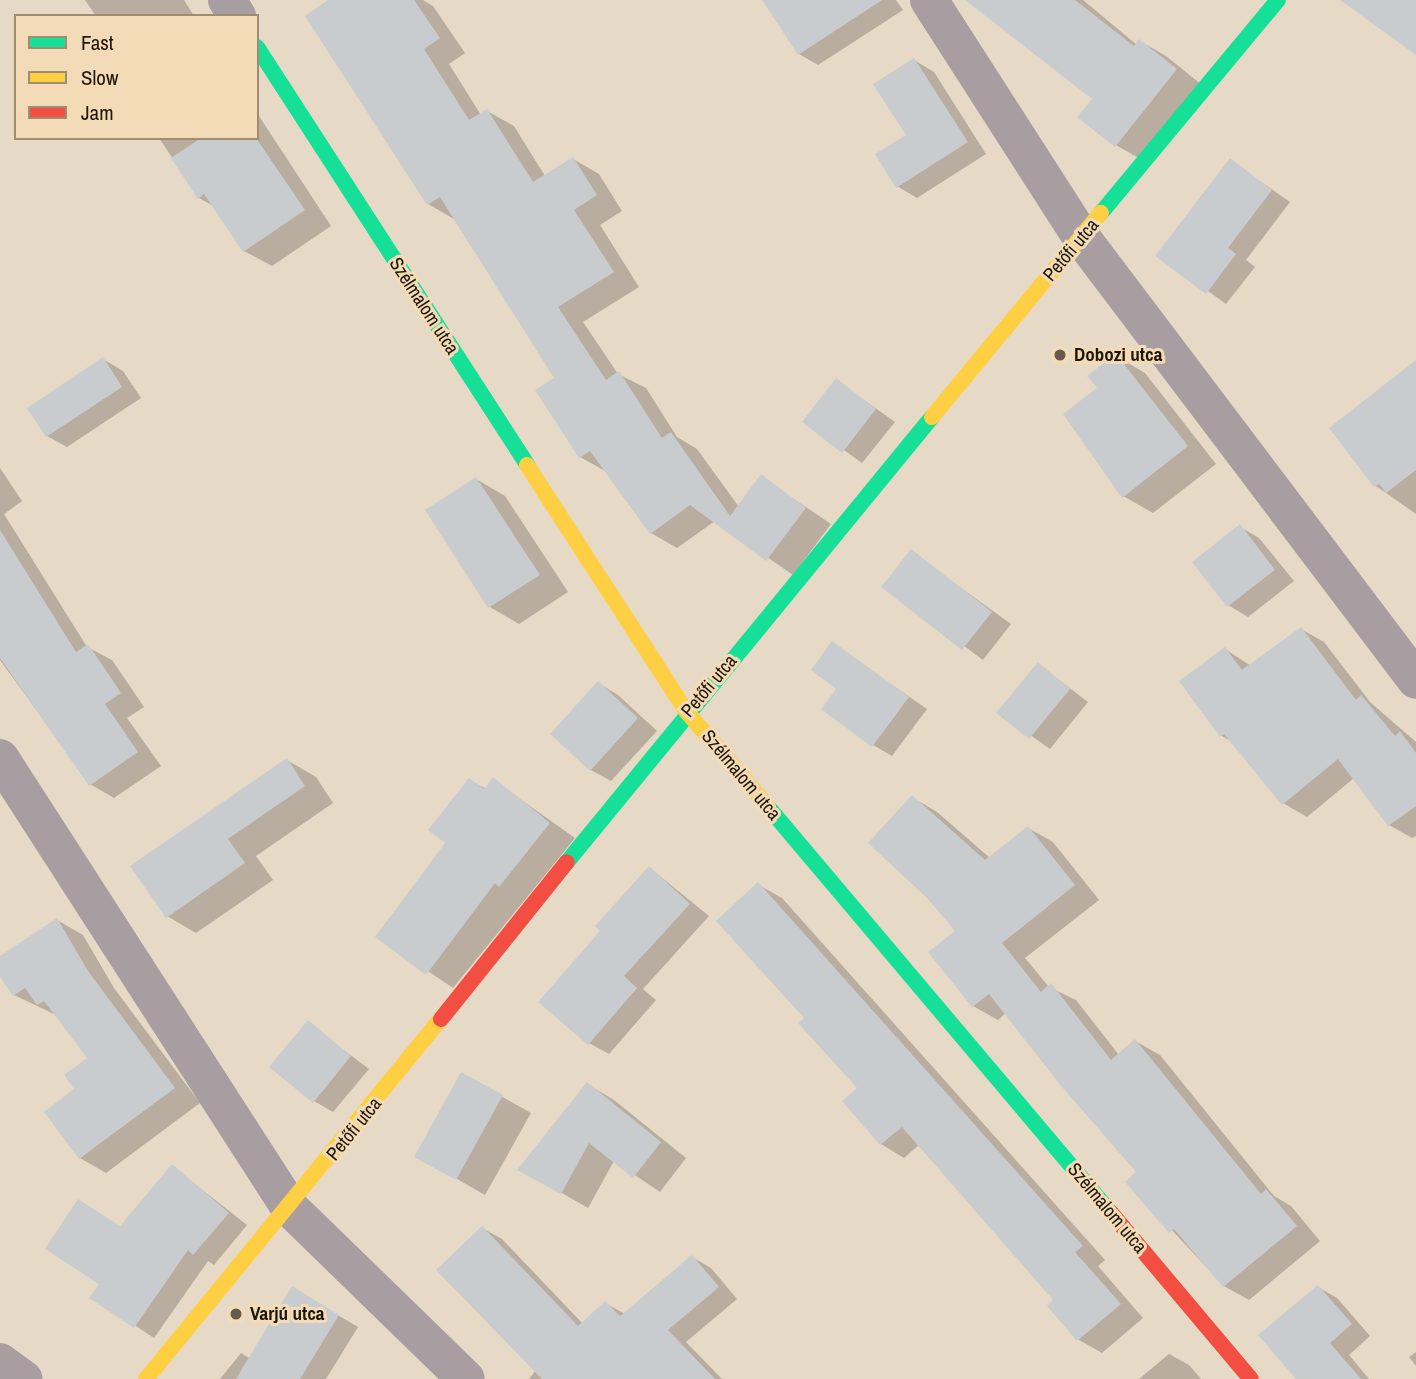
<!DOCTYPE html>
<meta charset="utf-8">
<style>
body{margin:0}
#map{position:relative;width:1416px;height:1379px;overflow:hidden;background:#e6d9c6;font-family:"Archivo Narrow",sans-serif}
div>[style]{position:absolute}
.shadow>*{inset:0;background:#0003}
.building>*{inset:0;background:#c9cccf}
.street>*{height:38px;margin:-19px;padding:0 19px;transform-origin:19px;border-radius:19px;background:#a89ea1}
.fast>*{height:16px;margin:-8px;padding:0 8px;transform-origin:8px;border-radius:8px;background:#16e098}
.slow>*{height:16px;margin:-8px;padding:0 8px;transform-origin:8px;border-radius:8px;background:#ffcf43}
.jam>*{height:16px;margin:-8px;padding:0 8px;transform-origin:8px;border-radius:8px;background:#f24e42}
.dots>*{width:19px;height:19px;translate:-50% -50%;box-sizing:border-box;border:4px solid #f4dbb8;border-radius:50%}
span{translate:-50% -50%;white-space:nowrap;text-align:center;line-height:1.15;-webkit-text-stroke:6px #f4dbb8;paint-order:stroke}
.street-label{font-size:19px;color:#1f170a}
.poi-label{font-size:19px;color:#1f170a;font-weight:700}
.left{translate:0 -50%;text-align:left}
.legend{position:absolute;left:14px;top:14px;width:245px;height:126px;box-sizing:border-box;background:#f4dbb8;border:2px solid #9f8d72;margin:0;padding:9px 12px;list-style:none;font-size:21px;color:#1f170a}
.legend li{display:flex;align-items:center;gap:14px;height:35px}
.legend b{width:35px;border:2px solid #9f8d72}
</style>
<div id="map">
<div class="shadow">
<i style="clip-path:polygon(85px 0,184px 0,194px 16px,96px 16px)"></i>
<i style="clip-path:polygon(331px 0,423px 0,433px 6px,465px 53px,449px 64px,481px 115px,487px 111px,514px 126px,545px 176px,573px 159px,599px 174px,622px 211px,600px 225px,639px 287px,583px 322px,618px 374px,646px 388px,677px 437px,697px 449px,739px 507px,761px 477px,831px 524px,793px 575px,715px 521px,677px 548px,651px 533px,607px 472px,580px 457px,556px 379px,454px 219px,428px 204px)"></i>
<i style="clip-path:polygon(763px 0,896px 0,903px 10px,818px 65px,799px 54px)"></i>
<i style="clip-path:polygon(988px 0,1083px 0,1137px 45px,1140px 41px,1166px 56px,1202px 85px,1142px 160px,1116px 145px,1094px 99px)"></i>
<i style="clip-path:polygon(914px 60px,934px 72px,986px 154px,917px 198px,897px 186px,908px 135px)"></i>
<i style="clip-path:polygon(257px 113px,331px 226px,272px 266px,244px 251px,215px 207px,199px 198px,159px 138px,257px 138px)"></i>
<i style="clip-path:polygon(1230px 160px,1290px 202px,1246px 260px,1255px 267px,1226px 304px,1158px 255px)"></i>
<i style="clip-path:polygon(1116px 356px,1145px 373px,1216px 464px,1153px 513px,1123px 496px,1099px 389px)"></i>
<i style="clip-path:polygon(103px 359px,123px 371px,141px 398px,67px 447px,47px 436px,29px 408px)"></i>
<i style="clip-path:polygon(1416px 378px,1416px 514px,1376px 486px)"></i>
<i style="clip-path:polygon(836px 380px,895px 422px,862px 463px,805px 422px)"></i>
<i style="clip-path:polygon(0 468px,22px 501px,4px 514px,87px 647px,112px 660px,144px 707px,127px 718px,161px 766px,114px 798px,90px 784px,0 660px)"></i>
<i style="clip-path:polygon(476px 479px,505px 496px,568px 592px,519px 624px,490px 607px)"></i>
<i style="clip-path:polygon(1240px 527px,1259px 538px,1294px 581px,1248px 617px,1228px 605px)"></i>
<i style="clip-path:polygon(911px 552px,1011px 624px,983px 660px,884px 587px)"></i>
<i style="clip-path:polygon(1301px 629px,1324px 642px,1370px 702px,1416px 742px,1416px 836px,1412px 838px,1389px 825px,1354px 778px,1307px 817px,1283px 803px,1234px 743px,1222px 736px,1181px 682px,1225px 649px,1251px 666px)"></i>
<i style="clip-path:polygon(833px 644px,927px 709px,892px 756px,873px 745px,839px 688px)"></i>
<i style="clip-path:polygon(1038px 664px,1088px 702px,1050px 749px,999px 713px)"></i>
<i style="clip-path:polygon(598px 683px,618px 695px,657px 731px,611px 781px,591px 770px)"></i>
<i style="clip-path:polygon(287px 760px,316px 777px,333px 803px,256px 856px,273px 880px,196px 933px,167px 916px)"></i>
<i style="clip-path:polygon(470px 780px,486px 789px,493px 780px,575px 838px,453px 988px,378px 937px,447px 843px)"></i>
<i style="clip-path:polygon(912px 797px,937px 812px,990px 858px,1028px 828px,1053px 842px,1099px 900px,1025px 958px,1049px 987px,1076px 1000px,1119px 1055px,1135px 1041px,1160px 1055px,1274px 1196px,1291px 1206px,1320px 1241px,1249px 1300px,1224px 1286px,1127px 1182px,1139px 1172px,1006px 1013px,998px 1020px,973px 1006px,957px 932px)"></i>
<i style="clip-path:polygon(650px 868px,709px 916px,643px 989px,656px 1000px,609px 1054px,589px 1043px,602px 931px)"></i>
<i style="clip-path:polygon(759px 885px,782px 898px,1105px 1260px,1098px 1266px,1143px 1318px,1102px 1353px,1079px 1340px,1049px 1306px,1056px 1300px,920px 1144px,904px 1158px,881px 1144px,860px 1088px,806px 1018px)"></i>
<i style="clip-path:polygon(57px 920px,83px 935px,114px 988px,200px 1103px,106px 1173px,80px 1158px,77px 1089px,90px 1058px,56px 1015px,14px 995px,0 973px,0 958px)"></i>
<i style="clip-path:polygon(308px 1023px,369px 1069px,333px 1112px,314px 1101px)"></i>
<i style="clip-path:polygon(462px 1074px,531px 1113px,485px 1195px,417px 1156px)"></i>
<i style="clip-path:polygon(587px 1084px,614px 1100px,686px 1158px,660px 1192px,614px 1161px,588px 1208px,520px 1169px)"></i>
<i style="clip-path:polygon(173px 1167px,247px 1225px,214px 1265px,208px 1261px,154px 1338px,92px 1297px,101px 1284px,121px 1227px)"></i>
<i style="clip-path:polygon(482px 1228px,502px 1239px,583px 1324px,605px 1303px,625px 1314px,692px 1257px,711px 1268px,737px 1299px,686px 1342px,722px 1379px,529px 1379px,536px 1370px)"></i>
<i style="clip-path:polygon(1318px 1287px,1337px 1298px,1370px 1336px,1349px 1355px,1369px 1379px,1298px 1379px)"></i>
<i style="clip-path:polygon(292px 1288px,358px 1327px,326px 1379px,220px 1379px,241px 1353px,251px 1359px)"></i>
<i style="clip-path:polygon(1416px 1352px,1416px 1366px,1409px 1357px)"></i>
<i style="clip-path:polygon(1169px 1354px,1189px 1365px,1201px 1379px,1139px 1379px)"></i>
</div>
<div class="building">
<i style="clip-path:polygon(328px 0,414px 0,440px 38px,424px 49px,469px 120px,487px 109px,533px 182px,573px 157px,597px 195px,574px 210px,614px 272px,558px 307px,606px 380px,619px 371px,662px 438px,671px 432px,730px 516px,761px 474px,806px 508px,766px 561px,690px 505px,650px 534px,590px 451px,579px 458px,535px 390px,554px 378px,440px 197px,427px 205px,305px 16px)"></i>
<i style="clip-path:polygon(762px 0,882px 0,798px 55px)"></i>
<i style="clip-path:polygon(965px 0,1075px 0,1134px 46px,1139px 39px,1177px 69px,1115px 147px,1077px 117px,1092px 99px)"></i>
<i style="clip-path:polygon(1340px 0,1416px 0,1416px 55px)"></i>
<i style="clip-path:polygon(914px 58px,968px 142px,896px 188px,875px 154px,906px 135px,873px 84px)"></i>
<i style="clip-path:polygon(201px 138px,256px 138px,305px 210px,243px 252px,204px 194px,198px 199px,171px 158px)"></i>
<i style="clip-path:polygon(1230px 158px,1272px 190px,1228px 248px,1236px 254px,1206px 294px,1155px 256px)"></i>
<i style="clip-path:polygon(1116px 354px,1188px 446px,1122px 498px,1063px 414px,1097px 388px,1087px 376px)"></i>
<i style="clip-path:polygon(103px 357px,122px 387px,46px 437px,27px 408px)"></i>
<i style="clip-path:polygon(1416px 360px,1416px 470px,1386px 493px,1379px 484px,1374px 487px,1329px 428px)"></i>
<i style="clip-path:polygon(836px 378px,876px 409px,842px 453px,802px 422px)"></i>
<i style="clip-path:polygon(476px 477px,540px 575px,488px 608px,425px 510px)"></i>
<i style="clip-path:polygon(1240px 524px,1275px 570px,1227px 607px,1192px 562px)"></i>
<i style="clip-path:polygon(0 530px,76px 652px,88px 644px,121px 693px,105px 704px,138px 752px,89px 786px,0 658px)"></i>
<i style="clip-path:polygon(911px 549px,992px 612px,962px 650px,881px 587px)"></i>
<i style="clip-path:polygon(1301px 627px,1356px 700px,1361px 695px,1395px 736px,1400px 731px,1416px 753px,1416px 806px,1388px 826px,1338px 759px,1282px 805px,1224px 734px,1220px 737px,1179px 681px,1225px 647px,1242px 670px)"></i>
<i style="clip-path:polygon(832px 641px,909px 697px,872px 747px,821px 709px,836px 689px,811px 670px)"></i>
<i style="clip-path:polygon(1038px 662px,1070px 689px,1029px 739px,996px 713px)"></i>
<i style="clip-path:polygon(598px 681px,638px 718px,590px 771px,550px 734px)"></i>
<i style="clip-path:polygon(287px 758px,305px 786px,228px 839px,245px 863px,166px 918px,130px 866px)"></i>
<i style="clip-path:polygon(493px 777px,550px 823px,499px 887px,495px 883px,426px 975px,375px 937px,445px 843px,428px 830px,469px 778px,484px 789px)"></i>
<i style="clip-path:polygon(912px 795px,985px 860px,1028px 826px,1075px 885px,1002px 943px,1041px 992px,1051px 983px,1111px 1060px,1135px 1039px,1261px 1194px,1266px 1189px,1297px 1226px,1223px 1287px,1174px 1229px,1169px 1233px,1125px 1182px,1136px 1172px,1062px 1087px,989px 994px,972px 1007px,928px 952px,955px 931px,927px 898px,868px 843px)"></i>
<i style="clip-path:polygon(649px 866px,690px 904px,624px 976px,637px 988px,588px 1045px,538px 1002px,600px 931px,595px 926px)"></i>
<i style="clip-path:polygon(758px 882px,1083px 1246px,1075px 1252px,1121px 1304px,1077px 1341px,1047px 1306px,1053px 1300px,902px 1127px,880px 1145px,842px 1101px,857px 1088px,798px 1023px,804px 1018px,716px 921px)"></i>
<i style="clip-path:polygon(57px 918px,88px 971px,175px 1088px,79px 1159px,44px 1112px,74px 1089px,64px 1075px,87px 1058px,44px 1001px,37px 1005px,25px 988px,13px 996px,0 977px,0 956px)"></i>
<i style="clip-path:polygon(308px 1020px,351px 1056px,313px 1103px,269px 1067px)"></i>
<i style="clip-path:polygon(461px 1072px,503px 1095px,456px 1180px,414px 1157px)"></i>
<i style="clip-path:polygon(587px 1082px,661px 1142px,633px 1178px,589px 1143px,561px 1194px,517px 1170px)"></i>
<i style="clip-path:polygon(172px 1164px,229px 1213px,193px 1255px,188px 1250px,134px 1328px,89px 1298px,99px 1284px,45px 1249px,78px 1199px,120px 1226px)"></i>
<i style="clip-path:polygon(482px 1226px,578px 1326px,605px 1301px,620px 1316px,692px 1255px,719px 1287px,668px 1330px,715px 1379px,542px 1379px,436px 1270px)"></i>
<i style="clip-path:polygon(1318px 1285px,1352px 1324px,1330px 1343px,1361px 1379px,1296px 1379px,1258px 1335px)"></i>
<i style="clip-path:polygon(292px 1286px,339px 1315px,300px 1379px,236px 1379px)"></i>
</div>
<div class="street">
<i style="left:227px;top:0;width:19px;rotate:58deg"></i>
<i style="left:929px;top:0;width:282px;rotate:57.3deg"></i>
<i style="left:1081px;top:237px;width:555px;rotate:52.9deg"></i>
<i style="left:0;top:758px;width:535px;rotate:57.2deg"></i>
<i style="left:290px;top:1208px;width:245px;rotate:44.2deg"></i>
<i style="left:0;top:1362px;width:29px;rotate:36deg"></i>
</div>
<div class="fast">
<i style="left:257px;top:47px;width:498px;rotate:57.1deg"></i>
<i style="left:1101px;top:213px;width:277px;rotate:-50.3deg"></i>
<i style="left:768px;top:807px;width:531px;rotate:49.81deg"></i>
<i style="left:567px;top:862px;width:576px;rotate:-50.64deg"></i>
</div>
<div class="slow">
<i style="left:932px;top:417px;width:265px;rotate:-50.4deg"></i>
<i style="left:527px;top:465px;width:294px;rotate:57.1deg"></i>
<i style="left:687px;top:712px;width:125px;rotate:49.5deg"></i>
<i style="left:146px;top:1379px;width:465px;rotate:-50.7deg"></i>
</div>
<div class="jam">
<i style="left:441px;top:1019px;width:201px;rotate:-51.3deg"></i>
<i style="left:1111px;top:1213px;width:217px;rotate:49.9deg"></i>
</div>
<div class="dots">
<i style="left:1060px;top:355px;background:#655b4c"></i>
<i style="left:236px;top:1314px;background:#655b4c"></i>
</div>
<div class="street-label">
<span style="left:1071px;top:250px;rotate:-50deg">Petőfi utca</span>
<span style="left:424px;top:306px;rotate:57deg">Szélmalom utca</span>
<span style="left:709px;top:686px;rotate:-50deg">Petőfi utca</span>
<span style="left:741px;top:775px;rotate:50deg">Szélmalom utca</span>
<span style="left:354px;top:1129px;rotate:-51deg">Petőfi utca</span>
<span style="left:1107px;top:1208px;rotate:50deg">Szélmalom utca</span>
</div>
<div class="poi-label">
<span class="left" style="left:1074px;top:355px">Dobozi utca</span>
<span class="left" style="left:250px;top:1314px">Varjú utca</span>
</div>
<ul class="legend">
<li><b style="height:9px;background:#16e098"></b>Fast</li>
<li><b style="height:9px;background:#ffcf43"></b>Slow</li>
<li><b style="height:9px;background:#f24e42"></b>Jam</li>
</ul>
</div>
